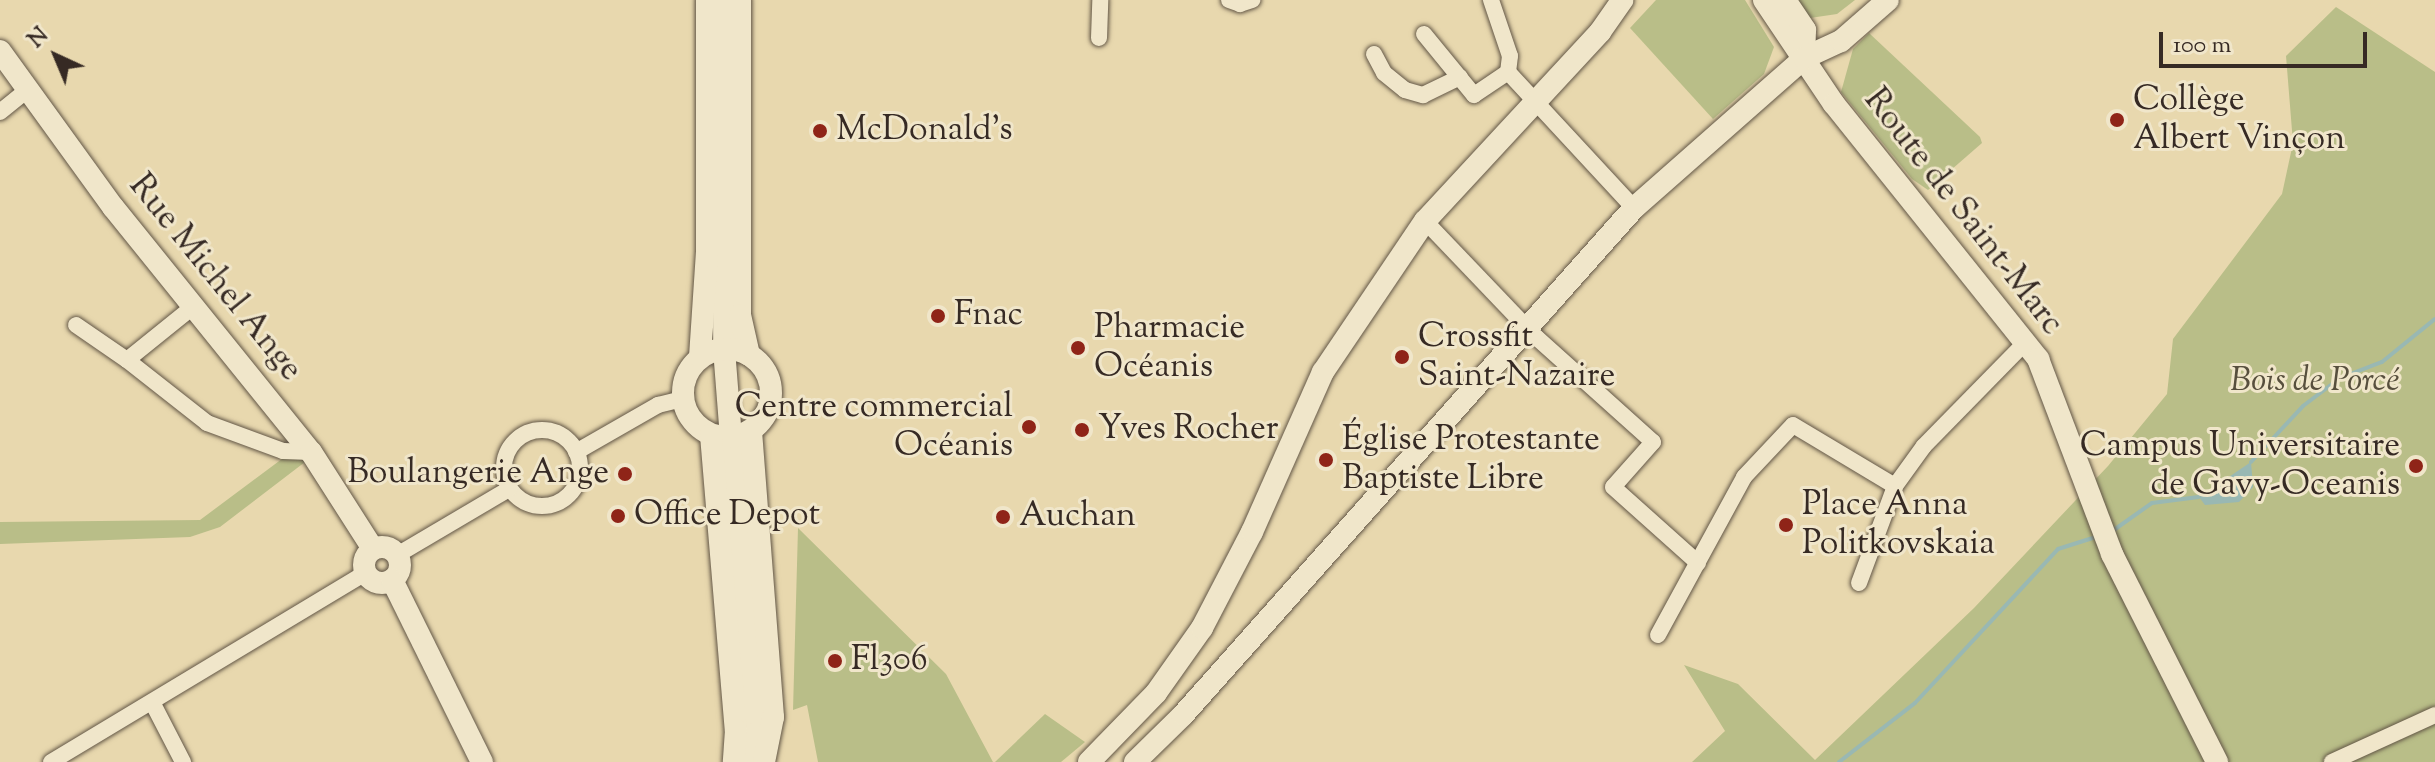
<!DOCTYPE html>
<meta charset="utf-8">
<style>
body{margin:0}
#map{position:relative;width:2435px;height:762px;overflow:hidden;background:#e8d8ae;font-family:"Sorts Mill Goudy",serif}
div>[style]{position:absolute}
.green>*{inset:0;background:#b9be88}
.water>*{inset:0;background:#99b8b3}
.stream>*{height:4px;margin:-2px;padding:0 2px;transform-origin:2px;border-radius:2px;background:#99b8b3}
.roads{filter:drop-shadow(0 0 2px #625646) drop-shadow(0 0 2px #625646)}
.street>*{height:16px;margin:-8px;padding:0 8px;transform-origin:8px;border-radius:8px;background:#f0e6ca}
.street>.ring{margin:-8px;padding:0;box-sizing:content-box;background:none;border:16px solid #f0e6ca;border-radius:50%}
.secondary>*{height:22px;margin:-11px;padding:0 11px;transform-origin:11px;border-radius:11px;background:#f0e6ca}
.secondary>.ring{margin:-11px;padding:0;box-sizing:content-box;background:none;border:22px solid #f0e6ca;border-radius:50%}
.dots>*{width:22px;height:22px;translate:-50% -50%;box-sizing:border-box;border:4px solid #f0e6ca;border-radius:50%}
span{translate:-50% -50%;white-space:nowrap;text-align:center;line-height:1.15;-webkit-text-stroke:6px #f0e6ca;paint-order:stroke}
.poi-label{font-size:34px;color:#362a24}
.left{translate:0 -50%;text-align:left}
.right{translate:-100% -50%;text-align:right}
.street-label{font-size:34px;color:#362a24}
.park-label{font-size:34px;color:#574f3d;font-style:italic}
.north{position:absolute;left:16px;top:16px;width:80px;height:80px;-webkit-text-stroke:6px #f0e6ca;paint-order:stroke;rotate:316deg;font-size:22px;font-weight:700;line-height:32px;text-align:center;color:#362a24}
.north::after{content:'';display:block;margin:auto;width:28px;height:36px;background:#362a24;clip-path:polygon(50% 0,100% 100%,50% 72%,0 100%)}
.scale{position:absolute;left:2159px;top:32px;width:208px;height:36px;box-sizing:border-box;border:4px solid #362a24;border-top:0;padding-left:10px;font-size:24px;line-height:28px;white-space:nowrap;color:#362a24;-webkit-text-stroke:6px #f0e6ca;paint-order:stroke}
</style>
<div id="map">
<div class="green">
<i style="clip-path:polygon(1656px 0,1745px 0,1774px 47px,1764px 74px,1713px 119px,1630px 28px)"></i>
<i style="clip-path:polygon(1797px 0,1855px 0,1837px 14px,1810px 18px)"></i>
<i style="clip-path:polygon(2336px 7px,2435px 72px,2435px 762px,1692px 762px,1725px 731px,1684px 665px,1738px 684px,1815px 760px,1974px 608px,2108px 466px,2167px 394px,2173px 339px,2282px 194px,2293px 143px,2286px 56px)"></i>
<i style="clip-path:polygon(1869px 33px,1980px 137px,1982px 143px,1928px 190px,1912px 179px,1841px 92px,1853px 49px)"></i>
<i style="clip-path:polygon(298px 447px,305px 462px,220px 527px,190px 537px,0 544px,0 522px,200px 520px)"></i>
<i style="clip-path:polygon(798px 528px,946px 674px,993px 762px,818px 762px,807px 705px,793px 710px)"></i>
<i style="clip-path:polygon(1045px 714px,1085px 742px,1061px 762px,995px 762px)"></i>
</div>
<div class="water">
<i style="clip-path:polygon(2251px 462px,2253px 487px,2239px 502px,2205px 505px,2199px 497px)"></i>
</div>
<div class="stream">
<i style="left:2251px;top:462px;width:76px;rotate:-47.1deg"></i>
<i style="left:2303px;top:406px;width:46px;rotate:-37.1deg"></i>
<i style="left:2340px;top:378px;width:45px;rotate:-20.9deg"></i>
<i style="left:2382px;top:362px;width:68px;rotate:-39.1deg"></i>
<i style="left:2111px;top:532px;width:50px;rotate:-35.3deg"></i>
<i style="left:2152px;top:503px;width:47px;rotate:-7.3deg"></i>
<i style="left:1839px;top:762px;width:96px;rotate:-37.8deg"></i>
<i style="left:1915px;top:703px;width:210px;rotate:-47.1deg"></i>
<i style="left:2058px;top:549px;width:43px;rotate:-17.6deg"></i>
</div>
<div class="roads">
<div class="street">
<i style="left:1229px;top:0;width:12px;rotate:20deg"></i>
<i style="left:1240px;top:4px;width:13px;rotate:-18deg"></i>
<i style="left:1491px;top:0;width:59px;rotate:71.3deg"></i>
<i style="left:1510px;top:56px;width:16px;rotate:97deg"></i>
<i style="left:1508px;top:72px;width:185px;rotate:47.2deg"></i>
<i style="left:1424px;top:34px;width:79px;rotate:50.7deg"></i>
<i style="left:1474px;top:95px;width:41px;rotate:-34.1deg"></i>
<i style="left:1099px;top:38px;width:38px;rotate:-88deg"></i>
<i style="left:1374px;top:54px;width:21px;rotate:62deg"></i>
<i style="left:1384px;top:73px;width:27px;rotate:39deg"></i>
<i style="left:1405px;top:90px;width:19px;rotate:16deg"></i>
<i style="left:1423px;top:95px;width:41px;rotate:-25.9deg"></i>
<i style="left:0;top:112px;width:35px;rotate:-39deg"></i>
<i style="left:1425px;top:221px;width:161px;rotate:46.3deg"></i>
<i style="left:1536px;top:337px;width:157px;rotate:41.9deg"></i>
<i style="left:1653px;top:442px;width:60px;rotate:131.6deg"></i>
<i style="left:1613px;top:487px;width:114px;rotate:41.8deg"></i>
<i style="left:76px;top:325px;width:62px;rotate:34.5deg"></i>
<i style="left:127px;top:360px;width:86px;rotate:-38.9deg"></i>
<i style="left:127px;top:360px;width:102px;rotate:38.2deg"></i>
<i style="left:207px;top:423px;width:81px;rotate:20.2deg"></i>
<i style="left:283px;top:451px;width:28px;rotate:2deg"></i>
<i class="ring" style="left:504px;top:430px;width:60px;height:60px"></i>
<i style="left:576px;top:452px;width:95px;rotate:-29.8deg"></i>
<i style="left:658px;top:405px;width:25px;rotate:-14deg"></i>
<i style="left:397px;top:555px;width:130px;rotate:-30.5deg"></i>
<i style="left:1859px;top:583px;width:103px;rotate:-69.6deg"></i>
<i style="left:1895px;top:486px;width:49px;rotate:-54.1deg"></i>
<i style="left:1924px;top:446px;width:147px;rotate:-45.6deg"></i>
<i style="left:1658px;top:635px;width:180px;rotate:-61.4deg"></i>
<i style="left:1744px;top:477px;width:71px;rotate:-46.7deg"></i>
<i style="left:1793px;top:425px;width:119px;rotate:30.9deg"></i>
<i style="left:152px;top:702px;width:68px;rotate:62.7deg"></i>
<i style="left:51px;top:762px;width:367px;rotate:-31deg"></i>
<i style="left:2332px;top:762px;width:113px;rotate:-24.5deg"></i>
</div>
<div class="secondary">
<i style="left:723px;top:0;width:349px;rotate:89.8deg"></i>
<i style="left:724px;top:349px;width:386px;rotate:85.5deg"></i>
<i style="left:754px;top:734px;width:28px;rotate:98deg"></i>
<i style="left:740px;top:0;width:315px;rotate:90deg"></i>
<i style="left:740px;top:315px;width:41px;rotate:77.3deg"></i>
<i style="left:1764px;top:0;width:125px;rotate:56.1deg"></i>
<i style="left:1834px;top:104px;width:327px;rotate:51.3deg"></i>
<i style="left:2038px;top:359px;width:209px;rotate:69.2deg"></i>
<i style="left:2112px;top:554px;width:233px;rotate:63.2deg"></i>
<i style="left:1785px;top:0;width:36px;rotate:56deg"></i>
<i style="left:1805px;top:30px;width:28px;rotate:92deg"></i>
<i style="left:0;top:51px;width:193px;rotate:54.1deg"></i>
<i style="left:113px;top:207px;width:315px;rotate:51.1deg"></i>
<i style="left:311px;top:452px;width:115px;rotate:57.4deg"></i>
<i class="ring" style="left:683px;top:349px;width:66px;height:66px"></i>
<i style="left:700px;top:357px;width:105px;rotate:-86.2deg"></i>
<i style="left:707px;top:252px;width:252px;rotate:-90deg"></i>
<i style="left:751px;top:431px;width:287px;rotate:85.6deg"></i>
<i style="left:773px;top:717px;width:46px;rotate:101.3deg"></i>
<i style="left:711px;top:435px;width:296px;rotate:85.2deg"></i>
<i style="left:736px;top:730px;width:32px;rotate:94deg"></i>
<i class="ring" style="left:364px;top:547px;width:14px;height:14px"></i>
<i style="left:392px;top:580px;width:203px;rotate:63.7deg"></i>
<i style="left:1089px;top:762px;width:96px;rotate:-45.8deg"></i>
<i style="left:1156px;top:693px;width:80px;rotate:-54.7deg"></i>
<i style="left:1202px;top:628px;width:108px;rotate:-62.5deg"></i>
<i style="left:1252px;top:532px;width:175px;rotate:-66.1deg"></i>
<i style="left:1323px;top:372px;width:182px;rotate:-56deg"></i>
<i style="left:1425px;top:221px;width:258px;rotate:-47.2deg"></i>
<i style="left:1600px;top:32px;width:39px;rotate:-55deg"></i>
<i style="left:1135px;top:762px;width:67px;rotate:-44.4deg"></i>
<i style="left:1183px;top:715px;width:679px;rotate:-48.35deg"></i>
<i style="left:1634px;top:208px;width:227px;rotate:-41.4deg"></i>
<i style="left:1804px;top:58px;width:41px;rotate:-24.7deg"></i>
<i style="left:1841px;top:41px;width:62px;rotate:-41.1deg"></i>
</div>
</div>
<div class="dots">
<i style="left:2117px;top:120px;background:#8f2418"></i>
<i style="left:820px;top:131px;background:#8f2418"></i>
<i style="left:938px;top:316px;background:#8f2418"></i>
<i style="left:1078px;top:348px;background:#8f2418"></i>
<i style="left:1402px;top:357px;background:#8f2418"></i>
<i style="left:1029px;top:427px;background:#8f2418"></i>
<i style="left:1082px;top:430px;background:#8f2418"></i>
<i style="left:1326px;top:460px;background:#8f2418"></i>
<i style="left:2416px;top:466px;background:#8f2418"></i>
<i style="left:625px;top:474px;background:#8f2418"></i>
<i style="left:618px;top:516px;background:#8f2418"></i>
<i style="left:1003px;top:517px;background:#8f2418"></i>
<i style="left:1786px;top:525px;background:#8f2418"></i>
<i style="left:835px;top:661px;background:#8f2418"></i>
</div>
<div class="poi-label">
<span class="left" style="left:2133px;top:120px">Collège<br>Albert Vinçon</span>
<span class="left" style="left:836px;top:131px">McDonald's</span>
<span class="left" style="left:954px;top:316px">Fnac</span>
<span class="left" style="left:1094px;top:348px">Pharmacie<br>Océanis</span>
<span class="left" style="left:1418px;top:357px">Crossfit<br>Saint-Nazaire</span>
<span class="right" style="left:1013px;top:427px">Centre commercial<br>Océanis</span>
<span class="left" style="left:1098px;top:430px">Yves Rocher</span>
<span class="left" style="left:1342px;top:460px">Église Protestante<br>Baptiste Libre</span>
<span class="right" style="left:2400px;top:466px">Campus Universitaire<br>de Gavy-Oceanis</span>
<span class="right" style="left:609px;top:474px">Boulangerie Ange</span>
<span class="left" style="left:1802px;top:525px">Place Anna<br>Politkovskaia</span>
<span class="left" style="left:634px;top:516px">Office Depot</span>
<span class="left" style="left:1019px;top:517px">Auchan</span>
<span class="left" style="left:851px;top:661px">Fl306</span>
</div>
<div class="street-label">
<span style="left:1963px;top:212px;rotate:52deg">Route de Saint-Marc</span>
<span style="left:215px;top:278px;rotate:51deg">Rue Michel Ange</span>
</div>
<div class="park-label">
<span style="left:2315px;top:382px">Bois de Porcé</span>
</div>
<div class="north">N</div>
<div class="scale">100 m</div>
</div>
